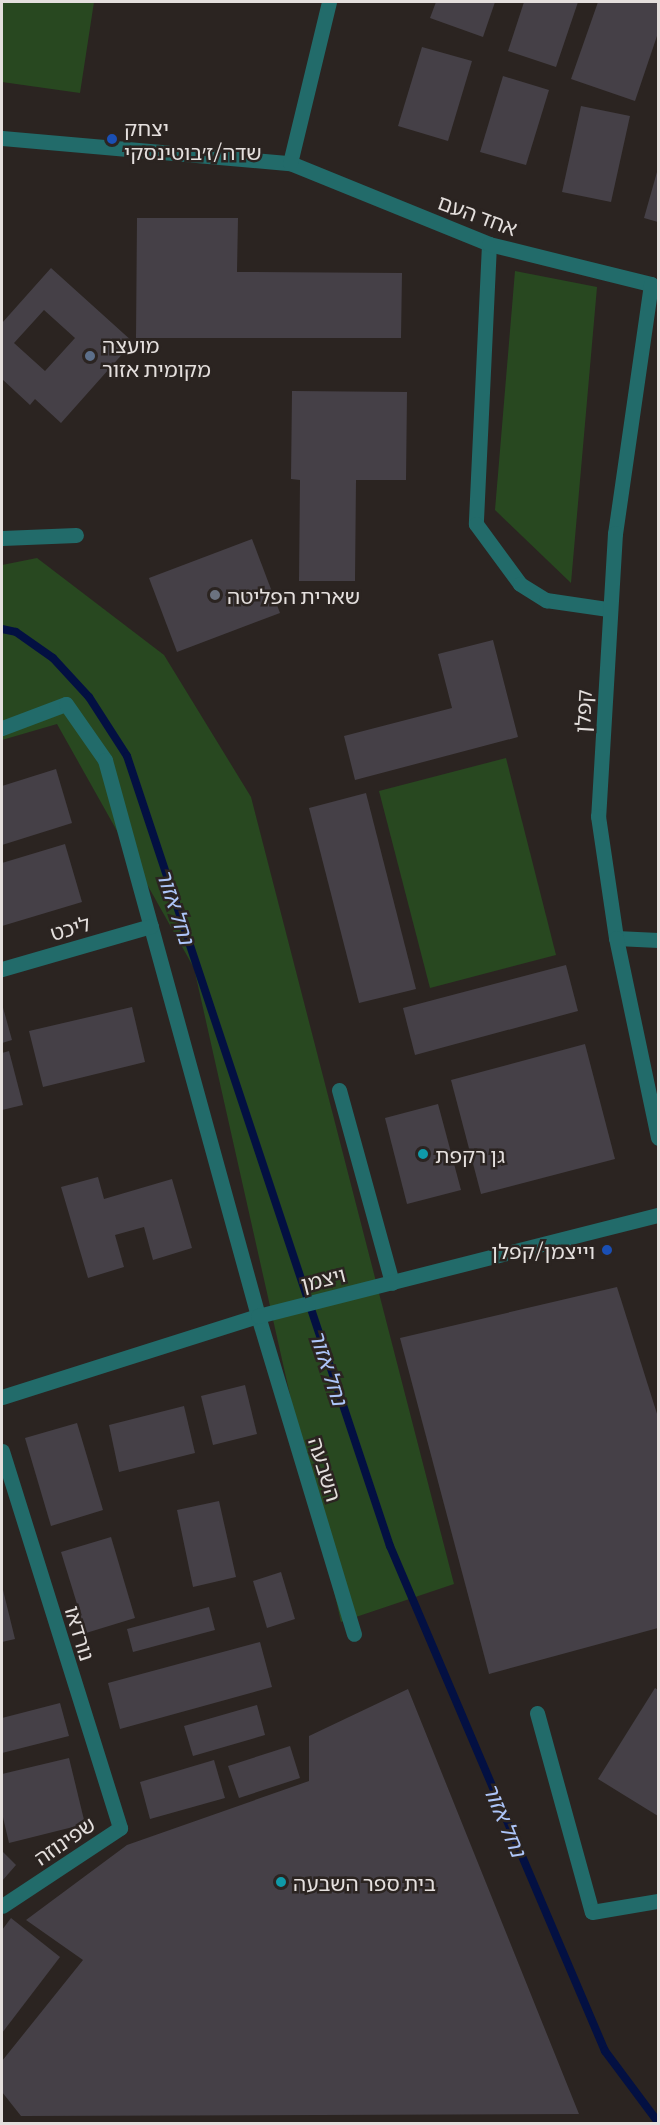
<!DOCTYPE html>
<meta charset="utf-8">
<style>
body{margin:0}
#map{position:relative;width:660px;height:2125px;overflow:hidden;background:#2b2421;font-family:Literata,"Noto Sans Hebrew",serif}
div>[style]{position:absolute}
.green>*{inset:0;background:#284820}
.stream>*{height:8px;margin:-4px;padding:0 4px;transform-origin:4px;border-radius:4px;background:#031042}
.building>*{inset:0;background:#454047}
.service>*{height:15px;margin:-7.5px;padding:0 7.5px;transform-origin:7.5px;border-radius:7.5px;background:#226b6a}
.minor>*{height:15px;margin:-7.5px;padding:0 7.5px;transform-origin:7.5px;border-radius:7.5px;background:#226b6a}
.tertiary>*{height:15px;margin:-7.5px;padding:0 7.5px;transform-origin:7.5px;border-radius:7.5px;background:#226b6a}
.dots>*{width:16px;height:16px;translate:-50% -50%;box-sizing:border-box;border:3px solid #2b2421;border-radius:50%}
span{translate:-50% -50%;white-space:nowrap;text-align:center;line-height:1.15;-webkit-text-stroke:5px #2b2421;paint-order:stroke}
.poi-label{font-size:21px;color:#e4dfdd}
.left{translate:0 -50%;text-align:left}
.right{translate:-100% -50%;text-align:right}
.street-label{font-size:21px;color:#e4dfdd}
.water-label{font-size:22px;color:#adc5f8;font-style:italic}
.frame{position:absolute;inset:0;border:3px solid #e4dfdd;pointer-events:none}
</style>
<div id="map">
<div class="green">
<i style="clip-path:polygon(2px 2px,94px 2px,80px 93px,2px 82px)"></i>
<i style="clip-path:polygon(515px 271px,597px 287px,571px 583px,495px 510px)"></i>
<i style="clip-path:polygon(37px 558px,164px 655px,251px 797px,454px 1584px,341px 1622px,194px 968px,57px 724px,2px 740px,2px 565px)"></i>
<i style="clip-path:polygon(506px 758px,556px 955px,430px 988px,379px 791px)"></i>
</div>
<div class="stream">
<i style="left:2px;top:629px;width:14px;rotate:12deg"></i>
<i style="left:16px;top:632px;width:45px;rotate:35.1deg"></i>
<i style="left:53px;top:658px;width:53px;rotate:47.3deg"></i>
<i style="left:89px;top:697px;width:70px;rotate:57.2deg"></i>
<i style="left:127px;top:756px;width:833px;rotate:71.59deg"></i>
<i style="left:390px;top:1546px;width:549px;rotate:66.94deg"></i>
<i style="left:605px;top:2051px;width:89px;rotate:53.3deg"></i>
</div>
<div class="building">
<i style="clip-path:polygon(436px 2px,495px 2px,483px 37px,430px 18px)"></i>
<i style="clip-path:polygon(524px 2px,578px 2px,556px 67px,508px 51px)"></i>
<i style="clip-path:polygon(598px 2px,658px 2px,658px 33px,635px 101px,571px 79px)"></i>
<i style="clip-path:polygon(422px 47px,472px 61px,448px 141px,398px 126px)"></i>
<i style="clip-path:polygon(503px 76px,549px 90px,526px 165px,480px 152px)"></i>
<i style="clip-path:polygon(581px 106px,630px 116px,611px 202px,562px 192px)"></i>
<i style="clip-path:polygon(657px 172px,658px 172px,658px 222px,644px 218px)"></i>
<i style="clip-path:polygon(137px 218px,238px 218px,237px 272px,402px 273px,401px 338px,136px 338px)"></i>
<i style="clip-path:polygon(evenodd,51px 268px,133px 342px,61px 423px,35px 399px,30px 405px,2px 379px,2px 323px,51px 268px,44px 310px,75px 338px,45px 371px,14px 343px,44px 310px)"></i>
<i style="clip-path:polygon(292px 391px,407px 392px,406px 480px,356px 480px,355px 581px,299px 581px,300px 480px,291px 479px)"></i>
<i style="clip-path:polygon(252px 539px,280px 613px,177px 652px,149px 578px)"></i>
<i style="clip-path:polygon(493px 640px,518px 737px,355px 780px,344px 736px,452px 708px,438px 654px)"></i>
<i style="clip-path:polygon(56px 769px,72px 823px,2px 845px,2px 786px)"></i>
<i style="clip-path:polygon(366px 793px,416px 989px,359px 1003px,309px 808px)"></i>
<i style="clip-path:polygon(65px 844px,82px 902px,2px 926px,2px 863px)"></i>
<i style="clip-path:polygon(566px 965px,578px 1011px,415px 1055px,403px 1008px)"></i>
<i style="clip-path:polygon(2px 1004px,12px 1040px,2px 1043px)"></i>
<i style="clip-path:polygon(132px 1007px,145px 1062px,43px 1087px,29px 1031px)"></i>
<i style="clip-path:polygon(585px 1044px,615px 1159px,481px 1194px,451px 1080px)"></i>
<i style="clip-path:polygon(9px 1051px,23px 1105px,2px 1110px,2px 1053px)"></i>
<i style="clip-path:polygon(438px 1104px,461px 1190px,407px 1204px,385px 1118px)"></i>
<i style="clip-path:polygon(98px 1177px,104px 1199px,172px 1179px,192px 1248px,153px 1260px,144px 1227px,115px 1235px,124px 1267px,88px 1278px,61px 1187px)"></i>
<i style="clip-path:polygon(617px 1287px,658px 1417px,658px 1628px,489px 1674px,400px 1338px)"></i>
<i style="clip-path:polygon(245px 1385px,257px 1434px,213px 1445px,201px 1396px)"></i>
<i style="clip-path:polygon(184px 1406px,195px 1453px,119px 1472px,109px 1425px)"></i>
<i style="clip-path:polygon(77px 1423px,103px 1510px,51px 1526px,25px 1438px)"></i>
<i style="clip-path:polygon(219px 1501px,236px 1577px,193px 1587px,177px 1510px)"></i>
<i style="clip-path:polygon(111px 1537px,135px 1618px,86px 1633px,61px 1552px)"></i>
<i style="clip-path:polygon(281px 1572px,295px 1619px,267px 1628px,253px 1581px)"></i>
<i style="clip-path:polygon(2px 1586px,15px 1639px,2px 1642px)"></i>
<i style="clip-path:polygon(209px 1607px,215px 1630px,133px 1652px,127px 1629px)"></i>
<i style="clip-path:polygon(260px 1642px,272px 1687px,120px 1729px,108px 1683px)"></i>
<i style="clip-path:polygon(655px 1688px,658px 1690px,658px 1816px,598px 1779px)"></i>
<i style="clip-path:polygon(408px 1689px,579px 2114px,21px 2116px,2px 2092px,2px 2061px,83px 1960px,26px 1920px,127px 1845px,309px 1781px,309px 1736px)"></i>
<i style="clip-path:polygon(60px 1703px,69px 1736px,2px 1753px,2px 1718px)"></i>
<i style="clip-path:polygon(257px 1705px,265px 1735px,193px 1756px,184px 1726px)"></i>
<i style="clip-path:polygon(290px 1746px,300px 1778px,239px 1798px,228px 1766px)"></i>
<i style="clip-path:polygon(69px 1758px,85px 1824px,9px 1843px,2px 1813px,2px 1774px)"></i>
<i style="clip-path:polygon(214px 1760px,225px 1798px,150px 1819px,140px 1782px)"></i>
<i style="clip-path:polygon(2px 1851px,16px 1865px,2px 1881px)"></i>
<i style="clip-path:polygon(11px 1918px,60px 1957px,2px 2033px,2px 1930px)"></i>
</div>
<div class="service">
<i style="left:489px;top:244px;width:280px;rotate:92.7deg"></i>
<i style="left:476px;top:524px;width:74px;rotate:53.7deg"></i>
<i style="left:520px;top:584px;width:31px;rotate:32deg"></i>
<i style="left:546px;top:600px;width:63px;rotate:8.3deg"></i>
<i style="left:2px;top:728px;width:68px;rotate:-20.6deg"></i>
<i style="left:66px;top:704px;width:68px;rotate:55.1deg"></i>
<i style="left:105px;top:760px;width:577px;rotate:74.61deg"></i>
</div>
<div class="minor">
<i style="left:2px;top:538px;width:74px;rotate:-2.3deg"></i>
<i style="left:616px;top:938px;width:42px;rotate:2.7deg"></i>
<i style="left:2px;top:969px;width:155px;rotate:-16.1deg"></i>
<i style="left:339px;top:1090px;width:200px;rotate:74.6deg"></i>
<i style="left:258px;top:1316px;width:332px;rotate:73.2deg"></i>
<i style="left:2px;top:1397px;width:269px;rotate:-17.6deg"></i>
<i style="left:258px;top:1316px;width:413px;rotate:-14.2deg"></i>
<i style="left:2px;top:1451px;width:395px;rotate:72.6deg"></i>
<i style="left:120px;top:1828px;width:141px;rotate:146.5deg"></i>
<i style="left:537px;top:1713px;width:206px;rotate:74.6deg"></i>
<i style="left:592px;top:1912px;width:67px;rotate:-9.5deg"></i>
</div>
<div class="tertiary">
<i style="left:2px;top:138px;width:289px;rotate:5deg"></i>
<i style="left:290px;top:163px;width:215px;rotate:22.1deg"></i>
<i style="left:489px;top:244px;width:167px;rotate:13.9deg"></i>
<i style="left:651px;top:284px;width:252px;rotate:98.2deg"></i>
<i style="left:615px;top:533px;width:284px;rotate:93.4deg"></i>
<i style="left:598px;top:816px;width:123px;rotate:81.6deg"></i>
<i style="left:616px;top:938px;width:204px;rotate:78.1deg"></i>
<i style="left:290px;top:163px;width:166px;rotate:-76.4deg"></i>
</div>
<div class="dots">
<i style="left:112px;top:139px;background:#1a4fb4"></i>
<i style="left:90px;top:356px;background:#5c6f8a"></i>
<i style="left:215px;top:595px;background:#6b7280"></i>
<i style="left:423px;top:1154px;background:#0f9aa8"></i>
<i style="left:607px;top:1250px;background:#1a4fb4"></i>
<i style="left:281px;top:1882px;background:#0f9aa8"></i>
</div>
<div class="poi-label">
<span class="left" style="left:124px;top:139px">יצחק<br>שדה/ז׳בוטינסקי</span>
<span class="left" style="left:102px;top:356px">מועצה<br>מקומית אזור</span>
<span class="left" style="left:227px;top:595px">שארית הפליטה</span>
<span class="left" style="left:435px;top:1154px">גן רקפת</span>
<span class="right" style="left:595px;top:1250px">וייצמן/קפלן</span>
<span class="left" style="left:293px;top:1882px">בית ספר השבעה</span>
</div>
<div class="street-label">
<span style="left:478px;top:214px;rotate:20deg">אחד העם</span>
<span style="left:582px;top:711px;rotate:-87deg">קפלן</span>
<span style="left:70px;top:927px;rotate:-16deg">ליכט</span>
<span style="left:323px;top:1278px;rotate:-14deg">ויצמן</span>
<span style="left:326px;top:1469px;rotate:73deg">השבעה</span>
<span style="left:81px;top:1633px;rotate:73deg">נורדאו</span>
<span style="left:64px;top:1840px;rotate:-34deg">שפינוזה</span>
</div>
<div class="water-label">
<span style="left:177px;top:906px;rotate:72deg">נחל אזור</span>
<span style="left:330px;top:1367px;rotate:72deg">נחל אזור</span>
<span style="left:506px;top:1819px;rotate:67deg">נחל אזור</span>
</div>
<div class="frame"></div>
</div>
